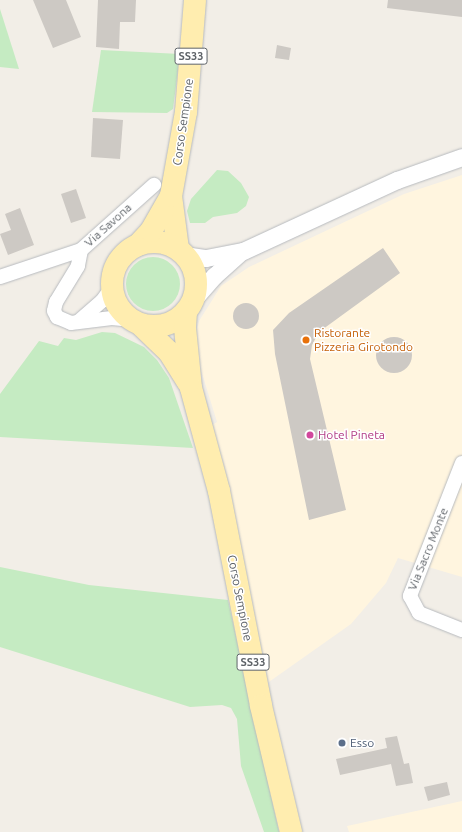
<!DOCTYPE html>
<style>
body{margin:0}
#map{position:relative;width:462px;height:832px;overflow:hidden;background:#f2eee7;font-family:Ubuntu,sans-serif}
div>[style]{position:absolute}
.commercial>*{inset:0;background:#fff5df}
.green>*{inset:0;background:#c5ebc2}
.round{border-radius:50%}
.building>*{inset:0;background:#cdc9c4}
.roads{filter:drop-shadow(0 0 1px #b7babe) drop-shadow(0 0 1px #b7babe)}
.minor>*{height:14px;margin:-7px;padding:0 7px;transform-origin:7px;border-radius:7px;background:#fff}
.tertiary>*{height:17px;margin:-8.5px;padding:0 8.5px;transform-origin:8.5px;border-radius:8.5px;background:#fff}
.primary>*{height:22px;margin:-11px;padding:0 11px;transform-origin:11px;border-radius:11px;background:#ffedaf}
.primary>.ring{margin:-11px;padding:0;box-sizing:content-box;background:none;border:22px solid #ffedaf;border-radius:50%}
.dots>*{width:11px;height:11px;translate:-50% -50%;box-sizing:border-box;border:2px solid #fff;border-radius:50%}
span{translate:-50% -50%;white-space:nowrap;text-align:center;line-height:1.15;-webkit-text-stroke:3px #fff;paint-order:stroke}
.shield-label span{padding:1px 3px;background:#fff;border:1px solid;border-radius:3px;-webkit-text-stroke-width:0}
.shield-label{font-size:11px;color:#5e6368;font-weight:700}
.street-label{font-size:12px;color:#5e6368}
.food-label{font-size:12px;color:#c56008}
.left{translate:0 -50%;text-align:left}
.hotel-label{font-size:12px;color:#b23c85}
.service-label{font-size:12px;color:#4e5e75}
</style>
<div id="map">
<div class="commercial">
<i style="clip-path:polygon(462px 175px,462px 577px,398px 558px,386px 583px,351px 624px,266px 684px,212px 425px,217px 422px,197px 357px,196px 334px,199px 321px,221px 286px,249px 267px,404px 194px)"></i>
<i style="clip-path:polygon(462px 801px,462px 832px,349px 832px,347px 826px)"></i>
</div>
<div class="green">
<i style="clip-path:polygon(0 9px,19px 69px,0 67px)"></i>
<i style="clip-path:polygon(101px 50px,180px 54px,173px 109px,167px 113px,92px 112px)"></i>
<i style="clip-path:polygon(217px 170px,228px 171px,241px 183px,249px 197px,246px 206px,237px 213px,213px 217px,205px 223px,190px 223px,187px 211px,191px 199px)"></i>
<i class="round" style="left:126px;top:257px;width:54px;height:54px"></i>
<i style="clip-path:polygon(102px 332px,115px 333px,144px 347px,157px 360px,169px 378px,193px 448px,0 437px,0 394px,39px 341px,58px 346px,64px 338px,76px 340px)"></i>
<i style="clip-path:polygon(0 567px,89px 585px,228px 600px,279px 832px,264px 832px,241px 766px,237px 719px,231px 708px,222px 705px,190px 707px,0 647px)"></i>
</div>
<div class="building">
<i style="clip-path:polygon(33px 0,66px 0,81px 37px,53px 48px)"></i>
<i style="clip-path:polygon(98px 0,136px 0,135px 22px,120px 22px,119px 49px,96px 47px)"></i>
<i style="clip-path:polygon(388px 0,462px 0,462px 17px,387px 8px)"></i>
<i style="clip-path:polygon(277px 45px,291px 48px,289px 60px,275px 58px)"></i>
<i style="clip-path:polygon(93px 118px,123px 120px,120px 159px,91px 157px)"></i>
<i style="clip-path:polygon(76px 189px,86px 218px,71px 223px,61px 194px)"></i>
<i style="clip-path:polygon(20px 208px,34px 245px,8px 255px,0 234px,11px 230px,5px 214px)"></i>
<i style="clip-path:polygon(383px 248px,400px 273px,319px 332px,312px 345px,310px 359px,346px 510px,309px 520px,275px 354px,273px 330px,289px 313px)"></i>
<i class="round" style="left:233px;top:303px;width:26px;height:26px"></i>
<i class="round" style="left:376px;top:337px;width:36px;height:36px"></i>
<i style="clip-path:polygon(397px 736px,404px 764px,409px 763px,413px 783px,396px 786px,391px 764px,340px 775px,336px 759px,387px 748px,385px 738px)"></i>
<i style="clip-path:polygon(447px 782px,450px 795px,428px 801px,424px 787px)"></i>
</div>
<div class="roads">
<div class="minor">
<i style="left:81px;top:250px;width:16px;rotate:101deg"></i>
<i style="left:78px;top:266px;width:42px;rotate:121.4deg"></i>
<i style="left:56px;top:302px;width:9px;rotate:103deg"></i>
<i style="left:54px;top:311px;width:7px;rotate:63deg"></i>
<i style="left:57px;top:317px;width:15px;rotate:23deg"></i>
<i style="left:71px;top:323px;width:41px;rotate:-7deg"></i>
<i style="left:112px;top:318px;width:18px;rotate:6deg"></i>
<i style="left:0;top:277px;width:85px;rotate:-18.4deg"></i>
<i style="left:81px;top:250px;width:98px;rotate:-41.7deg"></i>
<i style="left:79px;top:321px;width:30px;rotate:-41deg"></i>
<i style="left:102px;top:301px;width:17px;rotate:-54deg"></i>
<i style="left:462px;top:463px;width:143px;rotate:111.4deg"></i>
<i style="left:410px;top:596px;width:19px;rotate:62deg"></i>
<i style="left:419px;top:613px;width:46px;rotate:21.6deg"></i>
</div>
<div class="tertiary">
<i style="left:184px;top:255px;width:22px;rotate:8deg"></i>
<i style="left:206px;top:258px;width:38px;rotate:-11deg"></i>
<i style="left:243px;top:251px;width:170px;rotate:-24.8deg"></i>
<i style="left:397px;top:180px;width:69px;rotate:-19.5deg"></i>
<i style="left:193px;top:300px;width:32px;rotate:-49deg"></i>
<i style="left:214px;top:276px;width:36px;rotate:-42deg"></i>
</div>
<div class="primary">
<i style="left:171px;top:196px;width:53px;rotate:82.5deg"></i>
<i class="ring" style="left:112px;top:242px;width:62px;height:62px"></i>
<i style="left:138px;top:245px;width:19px;rotate:-47deg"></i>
<i style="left:151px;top:231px;width:40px;rotate:-60.3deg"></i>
<i style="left:171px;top:196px;width:85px;rotate:-79.9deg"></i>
<i style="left:186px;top:112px;width:112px;rotate:-85.4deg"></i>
<i style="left:186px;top:312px;width:16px;rotate:94deg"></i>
<i style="left:185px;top:328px;width:60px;rotate:84.3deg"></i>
<i style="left:191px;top:388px;width:107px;rotate:74.8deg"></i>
<i style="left:219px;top:491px;width:219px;rotate:78.9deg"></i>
<i style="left:261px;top:706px;width:130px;rotate:76.6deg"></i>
<i style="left:141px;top:325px;width:39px;rotate:44deg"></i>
<i style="left:169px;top:352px;width:36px;rotate:58deg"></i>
</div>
</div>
<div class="dots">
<i style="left:306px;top:340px;background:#e8710a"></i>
<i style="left:310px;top:435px;background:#d1479c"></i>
<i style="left:342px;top:743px;background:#5c6f8a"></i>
</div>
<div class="shield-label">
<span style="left:191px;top:56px">SS33</span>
<span style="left:253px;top:662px">SS33</span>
</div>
<div class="street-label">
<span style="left:183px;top:122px;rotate:-82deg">Corso Sempione</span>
<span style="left:108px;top:225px;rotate:-42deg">Via Savona</span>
<span style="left:428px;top:549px;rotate:-68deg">Via Sacro Monte</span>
<span style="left:240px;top:598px;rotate:79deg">Corso Sempione</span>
</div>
<div class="food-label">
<span class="left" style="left:314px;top:340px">Ristorante<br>Pizzeria Girotondo</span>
</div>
<div class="hotel-label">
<span class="left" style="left:318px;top:435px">Hotel Pineta</span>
</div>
<div class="service-label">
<span class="left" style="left:350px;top:743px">Esso</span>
</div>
</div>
